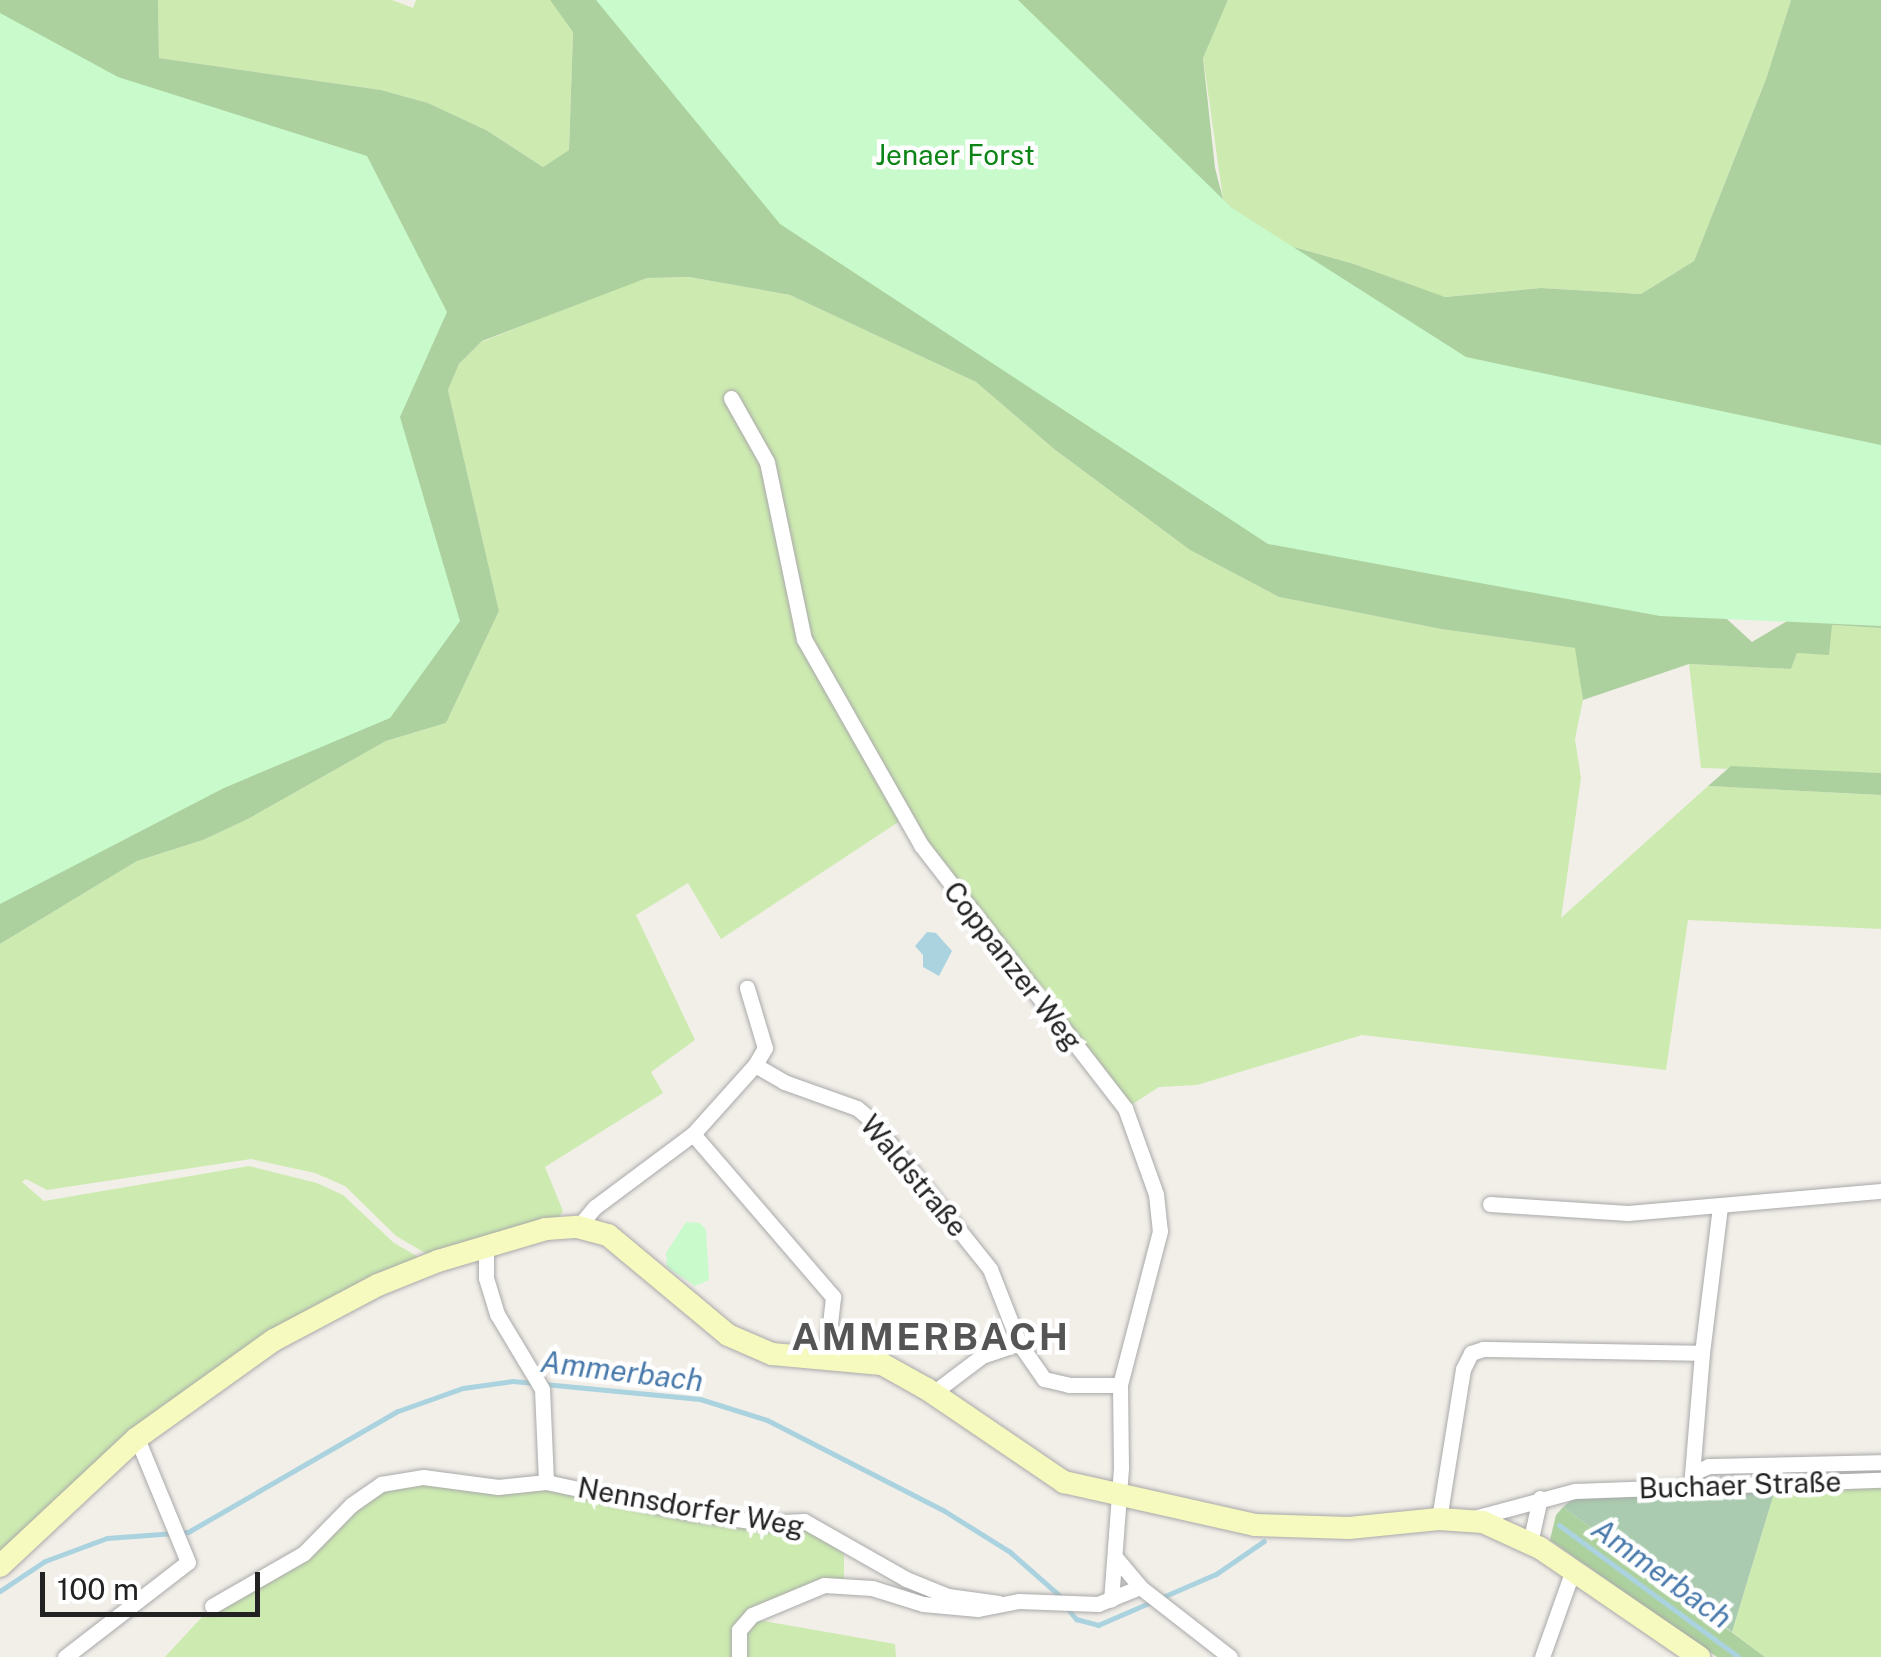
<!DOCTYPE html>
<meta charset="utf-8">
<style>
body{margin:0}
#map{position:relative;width:1881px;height:1657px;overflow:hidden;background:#f2efe9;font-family:"Public Sans",sans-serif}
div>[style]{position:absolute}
.grass>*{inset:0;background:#cdebb0}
.forest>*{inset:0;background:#add19e}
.cemetery>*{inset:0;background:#aacbaf}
.park>*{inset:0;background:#c8facc}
.water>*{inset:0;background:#aad3df}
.stream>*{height:5px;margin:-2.5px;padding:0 2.5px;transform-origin:2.5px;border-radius:2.5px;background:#aad3df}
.roads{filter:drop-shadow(0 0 2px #a9a9a9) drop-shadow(0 0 2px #a9a9a9)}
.street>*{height:15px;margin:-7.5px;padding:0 7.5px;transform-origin:7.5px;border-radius:7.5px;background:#fff}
.secondary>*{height:22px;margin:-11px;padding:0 11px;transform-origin:11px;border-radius:11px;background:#f7fabf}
span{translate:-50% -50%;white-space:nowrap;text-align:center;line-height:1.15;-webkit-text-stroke:9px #fff;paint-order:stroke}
.park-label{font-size:28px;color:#0c8416}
.street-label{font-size:28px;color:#222}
.water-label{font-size:30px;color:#4a7aab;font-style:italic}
.district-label{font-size:38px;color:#555;font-weight:700;letter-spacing:2.5px}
.scale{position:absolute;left:40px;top:1572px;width:220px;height:45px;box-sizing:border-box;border:5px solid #222;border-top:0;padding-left:12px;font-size:30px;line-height:35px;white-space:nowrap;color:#222;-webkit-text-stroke:8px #fff;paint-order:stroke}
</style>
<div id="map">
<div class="grass">
<i style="clip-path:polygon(158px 0,392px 0,413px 8px,416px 0,550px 0,573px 31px,569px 150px,543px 167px,486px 130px,428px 103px,381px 90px,159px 58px)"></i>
<i style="clip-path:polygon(1228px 0,1791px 0,1766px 79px,1694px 261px,1641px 294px,1541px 288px,1444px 297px,1354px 264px,1262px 238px,1223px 199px,1203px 57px)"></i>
<i style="clip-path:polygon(689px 277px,790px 295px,976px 382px,1054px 449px,1190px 550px,1279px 597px,1441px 629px,1576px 648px,1583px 700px,1575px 739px,1581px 778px,1561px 918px,1708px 786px,1881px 795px,1881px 929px,1688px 920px,1666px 1070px,1362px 1035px,1197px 1085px,1159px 1087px,1128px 1107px,939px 866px,909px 815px,721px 939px,688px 883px,636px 915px,695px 1040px,651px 1072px,663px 1093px,545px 1167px,563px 1211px,560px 1216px,432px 1257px,396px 1236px,345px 1186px,315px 1173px,251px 1159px,47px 1190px,26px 1179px,22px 1182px,44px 1201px,249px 1166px,317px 1183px,343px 1195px,394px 1243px,422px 1259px,271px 1334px,0 1560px,0 944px,137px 861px,203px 840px,248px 819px,386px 741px,446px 723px,499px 611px,448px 390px,459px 364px,481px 342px,610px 291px,647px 278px)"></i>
<i style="clip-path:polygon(1831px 625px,1881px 628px,1881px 773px,1701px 768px,1689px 664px,1791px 669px,1797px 653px)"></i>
<i style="clip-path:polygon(546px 1482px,805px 1524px,844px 1554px,844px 1581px,746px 1618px,895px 1644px,896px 1657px,165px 1657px,212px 1606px,304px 1553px,386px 1483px)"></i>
<i style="clip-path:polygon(1881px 1486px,1881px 1657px,1765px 1657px,1732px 1632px,1775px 1490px)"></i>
</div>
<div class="forest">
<i style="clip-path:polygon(evenodd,0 0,158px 0,159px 58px,381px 90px,428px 103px,486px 130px,543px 167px,569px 150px,573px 32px,550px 0,1228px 0,1203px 58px,1215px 168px,1223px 199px,1262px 238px,1354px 264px,1445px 297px,1541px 288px,1641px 294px,1694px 261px,1766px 79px,1791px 0,1881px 0,1881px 628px,1832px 625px,1829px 655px,1797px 653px,1791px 669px,1689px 664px,1583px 700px,1575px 648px,1441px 629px,1279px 597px,1190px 550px,1054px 449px,976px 382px,790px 295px,689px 277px,647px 278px,482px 341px,459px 364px,448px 390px,499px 611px,446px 723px,386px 741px,248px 819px,203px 840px,137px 861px,0 944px,0 0,1704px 598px,1794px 617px,1752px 642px,1704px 598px)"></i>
<i style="clip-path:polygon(1731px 766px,1881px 773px,1881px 795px,1708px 786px)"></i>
<i style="clip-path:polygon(1563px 1507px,1765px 1657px,1717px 1657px,1550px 1540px,1556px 1515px)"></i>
</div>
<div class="cemetery">
<i style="clip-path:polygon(1775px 1490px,1732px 1632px,1563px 1507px,1575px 1497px)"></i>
</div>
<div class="park">
<i style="clip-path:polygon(596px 0,1018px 0,1232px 208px,1466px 357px,1881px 445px,1881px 626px,1660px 616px,1268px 544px,780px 224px)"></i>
<i style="clip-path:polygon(0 13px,118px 77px,367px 156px,447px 312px,400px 417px,460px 621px,390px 718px,224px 788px,0 904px)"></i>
<i style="clip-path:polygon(686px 1222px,700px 1223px,706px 1230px,709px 1280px,695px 1286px,667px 1267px,666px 1253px)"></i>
</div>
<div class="water">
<i style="clip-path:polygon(927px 932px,936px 933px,952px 951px,939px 976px,923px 967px,923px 955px,915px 946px)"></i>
</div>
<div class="stream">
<i style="left:1559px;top:1525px;width:223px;rotate:36.3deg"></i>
<i style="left:0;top:1591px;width:54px;rotate:-33.7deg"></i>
<i style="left:45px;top:1561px;width:66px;rotate:-20.4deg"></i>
<i style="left:107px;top:1538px;width:81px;rotate:-4.2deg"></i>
<i style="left:188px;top:1532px;width:242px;rotate:-30deg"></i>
<i style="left:398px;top:1411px;width:69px;rotate:-19.5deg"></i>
<i style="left:463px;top:1388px;width:50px;rotate:-8deg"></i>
<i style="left:513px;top:1381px;width:188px;rotate:5.5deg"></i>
<i style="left:700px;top:1399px;width:70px;rotate:17.4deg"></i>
<i style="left:767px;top:1420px;width:198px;rotate:27.1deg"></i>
<i style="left:943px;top:1510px;width:79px;rotate:32.1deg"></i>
<i style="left:1010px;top:1552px;width:68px;rotate:41.4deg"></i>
<i style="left:1066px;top:1607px;width:16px;rotate:50deg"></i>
<i style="left:1076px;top:1619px;width:23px;rotate:15deg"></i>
<i style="left:1098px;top:1625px;width:129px;rotate:-23.4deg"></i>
<i style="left:1216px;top:1574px;width:58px;rotate:-34.5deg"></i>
</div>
<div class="roads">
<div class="street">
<i style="left:731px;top:398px;width:73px;rotate:60.6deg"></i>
<i style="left:767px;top:462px;width:181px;rotate:78.2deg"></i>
<i style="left:804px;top:639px;width:237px;rotate:60.4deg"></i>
<i style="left:921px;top:845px;width:333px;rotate:52.2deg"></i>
<i style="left:1125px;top:1108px;width:91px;rotate:70.2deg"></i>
<i style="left:1156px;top:1194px;width:37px;rotate:84deg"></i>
<i style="left:1160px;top:1231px;width:159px;rotate:104.6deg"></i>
<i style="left:1120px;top:1385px;width:83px;rotate:89.3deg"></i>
<i style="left:1121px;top:1468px;width:132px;rotate:94.3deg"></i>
<i style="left:755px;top:1065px;width:34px;rotate:30deg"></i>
<i style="left:784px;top:1082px;width:77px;rotate:19.6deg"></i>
<i style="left:857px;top:1108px;width:17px;rotate:40deg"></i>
<i style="left:870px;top:1119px;width:192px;rotate:51.3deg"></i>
<i style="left:990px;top:1269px;width:79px;rotate:68.6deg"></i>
<i style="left:1019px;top:1343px;width:44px;rotate:55.2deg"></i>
<i style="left:1044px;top:1379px;width:26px;rotate:13deg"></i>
<i style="left:1069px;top:1385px;width:51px"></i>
<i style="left:693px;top:1134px;width:215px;rotate:49.3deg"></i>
<i style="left:833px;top:1297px;width:63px;rotate:96.3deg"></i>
<i style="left:1490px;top:1204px;width:138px;rotate:3.7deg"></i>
<i style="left:1628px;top:1213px;width:254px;rotate:-5deg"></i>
<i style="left:578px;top:1227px;width:26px;rotate:-50deg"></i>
<i style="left:595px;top:1207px;width:122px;rotate:-36.7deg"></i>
<i style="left:693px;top:1134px;width:93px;rotate:-48.1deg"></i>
<i style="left:755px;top:1065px;width:20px;rotate:-60deg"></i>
<i style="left:765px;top:1048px;width:63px;rotate:-106.7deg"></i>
<i style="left:486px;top:1249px;width:29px;rotate:90deg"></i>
<i style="left:486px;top:1278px;width:38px;rotate:73deg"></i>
<i style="left:497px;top:1314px;width:87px;rotate:59deg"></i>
<i style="left:542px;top:1389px;width:93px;rotate:87.5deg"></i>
<i style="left:1702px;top:1353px;width:148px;rotate:-83deg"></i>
<i style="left:933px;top:1393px;width:61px;rotate:-37.1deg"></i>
<i style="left:982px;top:1356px;width:39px;rotate:-19deg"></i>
<i style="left:1693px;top:1473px;width:17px;rotate:-24deg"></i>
<i style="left:1709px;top:1466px;width:172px;rotate:-1.3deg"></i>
<i style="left:1474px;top:1518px;width:105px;rotate:-15deg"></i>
<i style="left:1575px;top:1491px;width:306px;rotate:-2.1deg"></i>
<i style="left:1439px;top:1519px;width:152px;rotate:-80.9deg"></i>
<i style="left:1463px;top:1369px;width:18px;rotate:-63deg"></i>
<i style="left:1471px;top:1353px;width:13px;rotate:-18deg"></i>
<i style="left:1483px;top:1349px;width:219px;rotate:1deg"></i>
<i style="left:1702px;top:1353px;width:135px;rotate:94.7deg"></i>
<i style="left:1530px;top:1543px;width:46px;rotate:-77.5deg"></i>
<i style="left:1116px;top:1558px;width:38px;rotate:50deg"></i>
<i style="left:1140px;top:1587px;width:114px;rotate:37.9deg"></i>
<i style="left:212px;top:1606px;width:106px;rotate:-29.9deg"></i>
<i style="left:304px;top:1553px;width:67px;rotate:-45.6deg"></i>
<i style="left:351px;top:1505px;width:37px;rotate:-35deg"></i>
<i style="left:381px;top:1484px;width:43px;rotate:-9.5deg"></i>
<i style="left:423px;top:1477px;width:76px;rotate:7.6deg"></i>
<i style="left:498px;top:1487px;width:48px;rotate:-5.9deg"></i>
<i style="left:546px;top:1482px;width:143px;rotate:12.1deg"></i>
<i style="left:686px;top:1512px;width:80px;rotate:7.9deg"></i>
<i style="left:765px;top:1523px;width:39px;rotate:-3deg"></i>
<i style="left:804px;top:1521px;width:117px;rotate:29.6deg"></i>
<i style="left:906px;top:1579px;width:45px;rotate:22deg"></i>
<i style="left:948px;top:1596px;width:51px;rotate:7.8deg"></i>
<i style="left:65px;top:1657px;width:155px;rotate:-37.7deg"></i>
<i style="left:188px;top:1562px;width:134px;rotate:-112.4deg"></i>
<i style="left:739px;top:1657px;width:27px;rotate:-90deg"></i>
<i style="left:739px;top:1630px;width:20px;rotate:-49deg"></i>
<i style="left:752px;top:1615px;width:78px;rotate:-22.6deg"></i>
<i style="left:824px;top:1585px;width:48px;rotate:3.6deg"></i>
<i style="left:872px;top:1588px;width:53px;rotate:17.4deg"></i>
<i style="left:923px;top:1604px;width:55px;rotate:5.2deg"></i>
<i style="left:978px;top:1609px;width:42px;rotate:-11deg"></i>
<i style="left:1019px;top:1601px;width:79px;rotate:2.2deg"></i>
<i style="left:1098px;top:1604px;width:45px;rotate:-22deg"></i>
<i style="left:1542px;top:1657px;width:92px;rotate:-70.4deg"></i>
</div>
<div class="secondary">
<i style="left:0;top:1566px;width:187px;rotate:-43.1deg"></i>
<i style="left:137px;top:1438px;width:168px;rotate:-35.6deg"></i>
<i style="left:274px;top:1340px;width:118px;rotate:-27.9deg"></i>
<i style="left:378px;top:1285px;width:65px;rotate:-21.8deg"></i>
<i style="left:438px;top:1261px;width:113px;rotate:-16.5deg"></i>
<i style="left:546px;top:1229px;width:32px;rotate:-4deg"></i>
<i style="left:578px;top:1227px;width:31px;rotate:15deg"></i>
<i style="left:608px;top:1235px;width:156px;rotate:39.8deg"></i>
<i style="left:728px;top:1335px;width:48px;rotate:23.4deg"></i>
<i style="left:772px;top:1354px;width:110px;rotate:5.2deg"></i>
<i style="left:882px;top:1364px;width:51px;rotate:29.1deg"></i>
<i style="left:927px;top:1389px;width:166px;rotate:34.2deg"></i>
<i style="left:1064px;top:1482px;width:196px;rotate:12.7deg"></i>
<i style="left:1255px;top:1525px;width:94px;rotate:1.8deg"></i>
<i style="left:1349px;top:1528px;width:90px;rotate:-5.7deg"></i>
<i style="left:1439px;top:1519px;width:44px;rotate:3.9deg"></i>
<i style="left:1483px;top:1522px;width:63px;rotate:24.5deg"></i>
<i style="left:1540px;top:1548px;width:193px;rotate:34.4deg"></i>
</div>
</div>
<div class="park-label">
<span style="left:955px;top:155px">Jenaer Forst</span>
</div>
<div class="street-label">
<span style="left:1013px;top:966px;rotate:52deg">Coppanzer Weg</span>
<span style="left:914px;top:1176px;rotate:50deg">Waldstraße</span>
<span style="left:1740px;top:1485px;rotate:-2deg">Buchaer Straße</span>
<span style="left:691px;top:1507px;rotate:10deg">Nennsdorfer Weg</span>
</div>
<div class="water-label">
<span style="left:622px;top:1371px;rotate:7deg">Ammerbach</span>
<span style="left:1662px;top:1573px;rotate:36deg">Ammerbach</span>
</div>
<div class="district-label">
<span style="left:931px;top:1337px">AMMERBACH</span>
</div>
<div class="scale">100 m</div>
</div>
